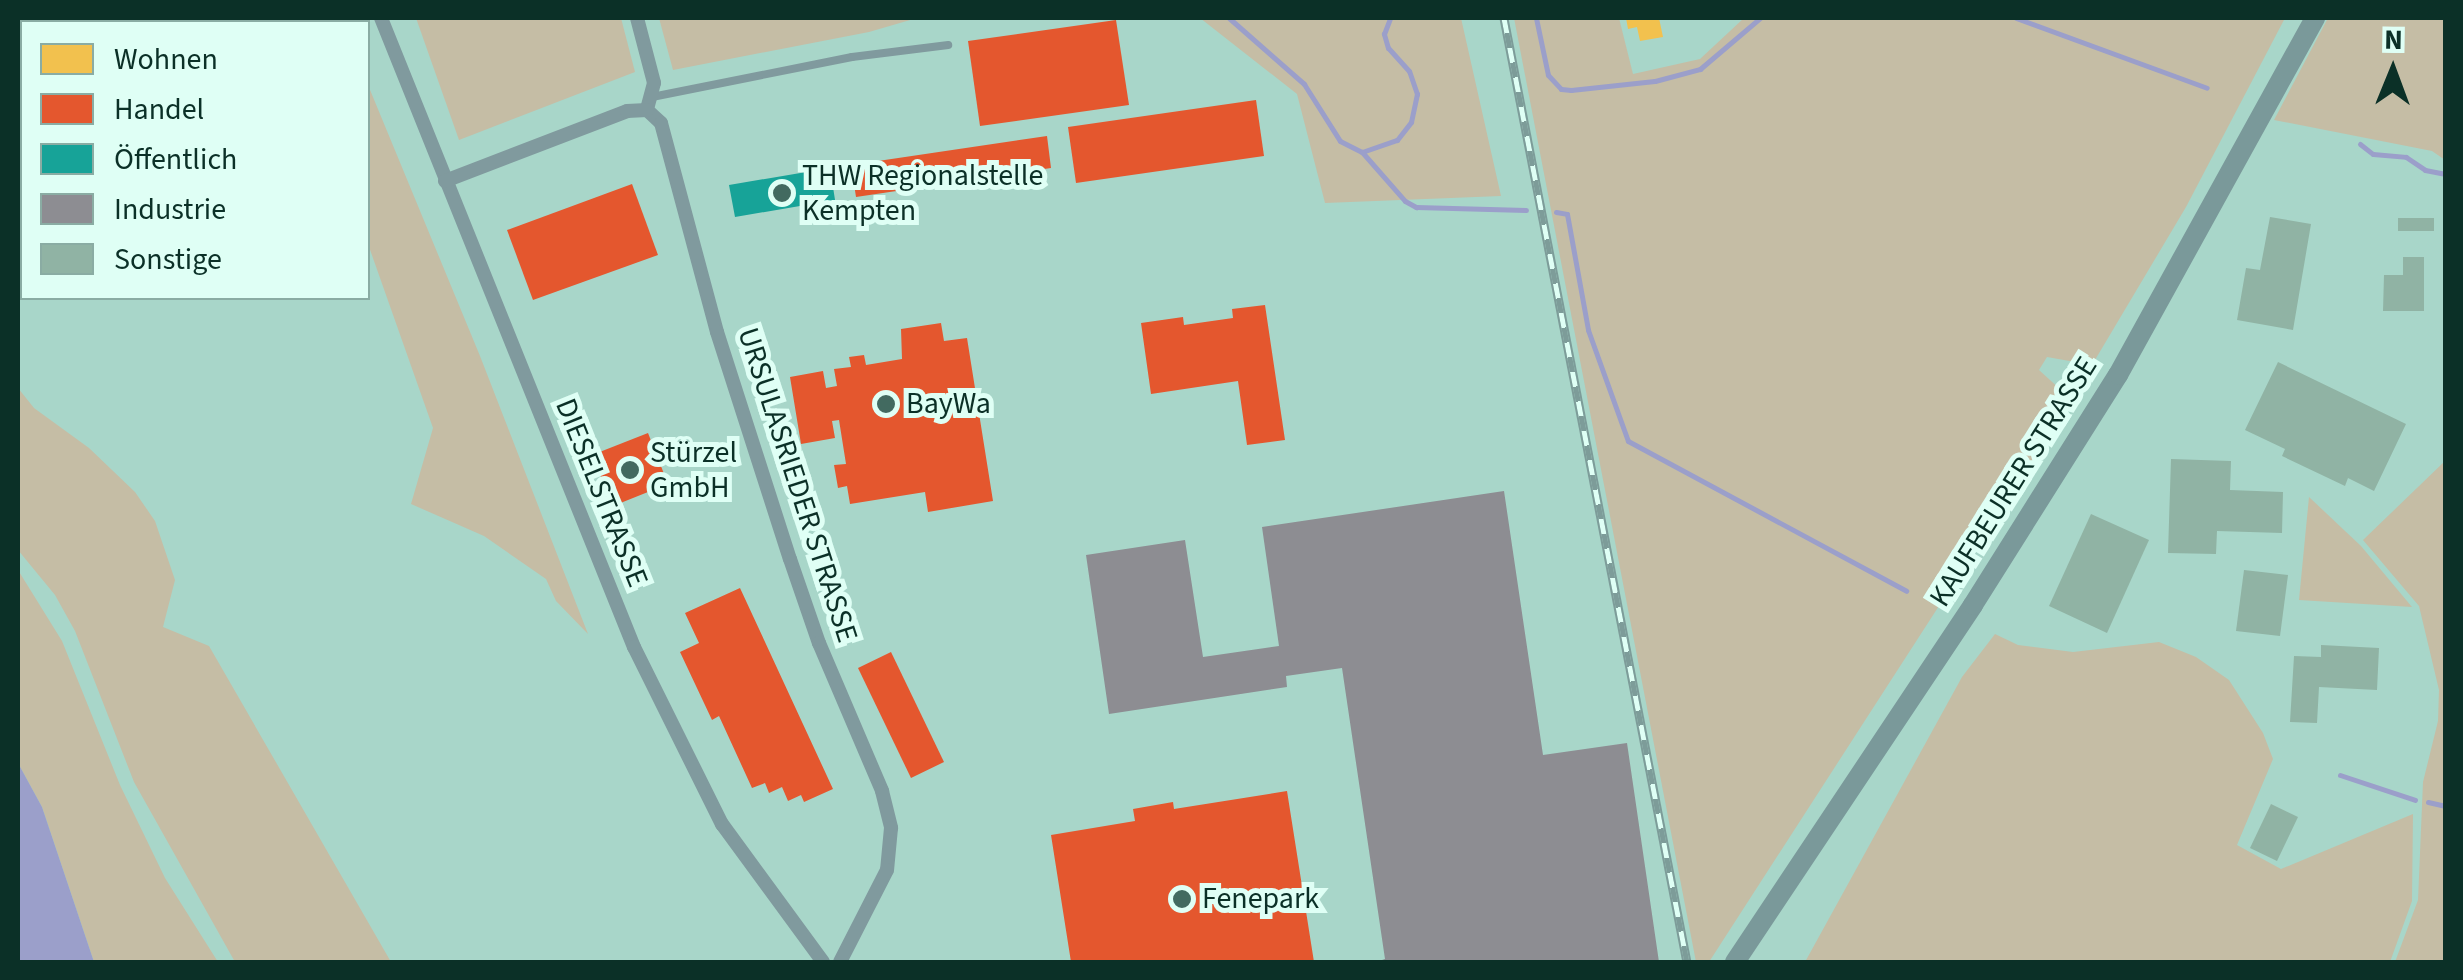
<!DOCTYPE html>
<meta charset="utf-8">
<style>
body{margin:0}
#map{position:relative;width:2463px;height:980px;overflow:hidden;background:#a8d6c9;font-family:"Source Sans 3",sans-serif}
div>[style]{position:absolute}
.green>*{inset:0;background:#c5bda5}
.water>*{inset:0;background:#9b9fca}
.homes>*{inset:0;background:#f2c14e}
.shops>*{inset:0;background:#e4572e}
.public>*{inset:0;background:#17a398}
.industry>*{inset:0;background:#8d8d92}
.stream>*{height:5px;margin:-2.5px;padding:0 2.5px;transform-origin:2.5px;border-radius:2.5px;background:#9b9fca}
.building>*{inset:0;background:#90b3a4}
.lane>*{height:8px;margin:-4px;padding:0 4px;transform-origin:4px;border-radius:4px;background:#809a9e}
.street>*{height:14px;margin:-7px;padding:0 7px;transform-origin:7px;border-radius:7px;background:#809a9e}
.secondary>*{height:20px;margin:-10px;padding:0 10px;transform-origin:10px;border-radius:10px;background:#7a999a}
.rail>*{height:9px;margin-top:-4.5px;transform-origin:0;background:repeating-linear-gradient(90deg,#dffff5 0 15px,#7d9c99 0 30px);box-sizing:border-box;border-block:2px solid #7d9c99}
.dots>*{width:28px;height:28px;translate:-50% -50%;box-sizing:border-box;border:5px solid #dffff5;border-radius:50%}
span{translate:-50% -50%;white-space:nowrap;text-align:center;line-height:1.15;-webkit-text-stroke:10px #dffff5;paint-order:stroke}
.poi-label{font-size:30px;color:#0b3027}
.left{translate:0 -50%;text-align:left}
.street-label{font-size:30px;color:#0b3027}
.frame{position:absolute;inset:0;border:20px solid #0b3027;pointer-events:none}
.legend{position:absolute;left:20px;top:20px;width:350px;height:280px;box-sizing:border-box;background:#dffff5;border:2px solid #8aaca3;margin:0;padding:12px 18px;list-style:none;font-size:30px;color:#0b3027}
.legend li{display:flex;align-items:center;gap:20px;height:50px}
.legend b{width:50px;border:2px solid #8aaca3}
.north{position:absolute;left:2343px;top:20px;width:100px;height:100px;-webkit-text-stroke:8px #dffff5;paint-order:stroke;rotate:1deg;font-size:28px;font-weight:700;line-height:40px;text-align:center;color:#0b3027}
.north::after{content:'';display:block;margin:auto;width:35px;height:45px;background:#0b3027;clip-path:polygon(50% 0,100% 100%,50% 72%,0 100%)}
</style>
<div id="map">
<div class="green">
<i style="clip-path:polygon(18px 18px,342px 18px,344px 22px,22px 22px,22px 173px,18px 175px)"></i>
<i style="clip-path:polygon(416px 18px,621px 18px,635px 72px,459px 140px)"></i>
<i style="clip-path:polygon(659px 18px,917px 18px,869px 32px,673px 70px)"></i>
<i style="clip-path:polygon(1200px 18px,1461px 18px,1501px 196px,1325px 203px,1297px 94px)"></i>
<i style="clip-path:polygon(1514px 18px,1619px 18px,1633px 74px,1700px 59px,1744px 18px,2285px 18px,2186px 207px,2092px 365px,2047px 357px,2039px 370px,2072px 400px,1709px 962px,1696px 962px)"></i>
<i style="clip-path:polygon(2328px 18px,2445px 18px,2445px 160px,2432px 151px,2274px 120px)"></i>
<i style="clip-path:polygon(368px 85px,480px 356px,588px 634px,556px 601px,546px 579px,484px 536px,411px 504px,433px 428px,368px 244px)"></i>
<i style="clip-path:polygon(18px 388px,34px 408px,89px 448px,135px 492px,155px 521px,175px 580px,163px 627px,209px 646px,391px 962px,235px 962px,134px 782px,75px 631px,55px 595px,18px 550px)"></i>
<i style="clip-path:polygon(2445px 461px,2445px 962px,2395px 962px,2418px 900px,2423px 782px,2438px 721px,2439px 690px,2419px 606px,2363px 540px)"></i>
<i style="clip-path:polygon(2309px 497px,2361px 546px,2412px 607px,2299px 600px)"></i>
<i style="clip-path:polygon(18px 570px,62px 641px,120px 785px,165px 878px,218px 962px,94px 962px,42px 807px,18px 763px)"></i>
<i style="clip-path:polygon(1995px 634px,2018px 645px,2073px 652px,2159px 642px,2196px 657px,2229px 680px,2263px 733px,2273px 759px,2237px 845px,2281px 869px,2413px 814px,2412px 901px,2390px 962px,1805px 962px,1962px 677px)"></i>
</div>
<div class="water">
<i style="clip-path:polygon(18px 763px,42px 807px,94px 962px,18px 962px)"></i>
</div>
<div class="homes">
<i style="clip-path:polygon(1626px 18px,1659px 18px,1663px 37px,1640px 41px,1637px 27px,1628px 29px)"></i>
</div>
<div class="shops">
<i style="clip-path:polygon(1116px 20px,1129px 105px,980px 126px,968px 41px)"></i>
<i style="clip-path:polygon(1256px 100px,1264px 156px,1076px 183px,1068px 127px)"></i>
<i style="clip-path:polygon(1047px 136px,1051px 168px,856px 197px,851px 165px)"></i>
<i style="clip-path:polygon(632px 184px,658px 255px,533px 300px,507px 230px)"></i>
<i style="clip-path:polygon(1265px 305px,1285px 440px,1247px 445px,1238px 381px,1151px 394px,1141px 323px,1183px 317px,1184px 325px,1233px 318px,1232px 309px)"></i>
<i style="clip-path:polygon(941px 323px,944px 341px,967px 338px,993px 501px,928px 512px,925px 492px,850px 504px,847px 486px,838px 488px,834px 465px,846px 464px,839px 420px,832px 421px,835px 438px,801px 444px,790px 377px,823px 371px,826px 388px,837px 386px,834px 369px,851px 367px,849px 357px,864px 355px,866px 365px,902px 359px,901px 329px)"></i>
<i style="clip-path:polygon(648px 433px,668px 484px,613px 506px,592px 455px)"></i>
<i style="clip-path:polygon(740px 588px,833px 789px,804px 802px,801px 795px,788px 801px,782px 787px,769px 793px,765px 783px,752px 788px,719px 716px,712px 720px,680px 652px,699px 643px,685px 613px)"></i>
<i style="clip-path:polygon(891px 652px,944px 762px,911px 778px,858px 668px)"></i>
<i style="clip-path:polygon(1287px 791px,1314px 962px,1071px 962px,1051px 835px,1135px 821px,1133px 809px,1173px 802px,1174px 809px)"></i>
</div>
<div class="public">
<i style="clip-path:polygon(830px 168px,835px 200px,735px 217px,729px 185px)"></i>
</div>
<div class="industry">
<i style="clip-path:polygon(1504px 491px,1543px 755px,1627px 743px,1659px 962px,1376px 962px,1385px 959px,1342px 668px,1286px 676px,1287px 687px,1109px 714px,1086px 555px,1185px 540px,1203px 657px,1279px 646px,1262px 527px)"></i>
</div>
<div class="stream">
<i style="left:1229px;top:18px;width:100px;rotate:41.3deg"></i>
<i style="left:1304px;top:84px;width:67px;rotate:57.7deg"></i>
<i style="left:1340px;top:141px;width:25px;rotate:27deg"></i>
<i style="left:1362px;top:152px;width:37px;rotate:-19deg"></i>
<i style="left:1397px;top:140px;width:23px;rotate:-52deg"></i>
<i style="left:1411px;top:122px;width:29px;rotate:-78deg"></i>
<i style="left:1417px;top:94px;width:24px;rotate:-109deg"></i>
<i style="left:1409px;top:71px;width:31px;rotate:-132deg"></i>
<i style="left:1388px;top:48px;width:15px;rotate:-106deg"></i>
<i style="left:1384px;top:34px;width:17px;rotate:-69deg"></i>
<i style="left:1536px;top:18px;width:58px;rotate:78.1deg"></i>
<i style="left:1548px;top:75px;width:19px;rotate:47deg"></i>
<i style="left:1561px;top:89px;width:10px;rotate:6deg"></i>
<i style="left:1571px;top:90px;width:84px;rotate:-6.1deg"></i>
<i style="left:1655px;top:81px;width:47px;rotate:-14.9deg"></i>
<i style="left:1700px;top:69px;width:79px;rotate:-40.4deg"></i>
<i style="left:2016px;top:18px;width:203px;rotate:20.1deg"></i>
<i style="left:2360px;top:144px;width:16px;rotate:38deg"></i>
<i style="left:2373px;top:154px;width:33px;rotate:5deg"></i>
<i style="left:2406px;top:157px;width:23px;rotate:34deg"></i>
<i style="left:2425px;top:170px;width:21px;rotate:11deg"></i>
<i style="left:1362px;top:152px;width:65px;rotate:48.7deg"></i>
<i style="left:1405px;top:201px;width:13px;rotate:29deg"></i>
<i style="left:1416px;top:207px;width:110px;rotate:1.6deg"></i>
<i style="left:1556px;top:212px;width:11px;rotate:10deg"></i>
<i style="left:1567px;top:214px;width:118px;rotate:79.7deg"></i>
<i style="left:1588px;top:330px;width:118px;rotate:70.2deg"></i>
<i style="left:1628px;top:441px;width:316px;rotate:28.3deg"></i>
<i style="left:2340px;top:775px;width:79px;rotate:18.4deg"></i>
<i style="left:2428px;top:802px;width:18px;rotate:13deg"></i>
</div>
<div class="building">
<i style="clip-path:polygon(2270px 217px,2311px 224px,2293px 330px,2237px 320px,2246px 268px,2260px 270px)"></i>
<i style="clip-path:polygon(2398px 218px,2434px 218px,2434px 231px,2398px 231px)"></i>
<i style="clip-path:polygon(2403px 257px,2424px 257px,2424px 311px,2383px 311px,2384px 275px,2403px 275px)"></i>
<i style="clip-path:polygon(2278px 362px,2406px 424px,2374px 491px,2348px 478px,2345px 486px,2282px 456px,2285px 449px,2245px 430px)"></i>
<i style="clip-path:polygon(2171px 459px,2231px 461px,2230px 490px,2283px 492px,2282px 533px,2217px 531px,2216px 554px,2168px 553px)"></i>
<i style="clip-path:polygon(2091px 514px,2149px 540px,2107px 633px,2049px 606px)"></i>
<i style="clip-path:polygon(2244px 570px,2288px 575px,2280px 636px,2236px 631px)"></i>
<i style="clip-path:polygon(2321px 645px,2379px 648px,2377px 690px,2319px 687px,2317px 723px,2290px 722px,2294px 656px,2321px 657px)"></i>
<i style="clip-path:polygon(2271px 804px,2298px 817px,2277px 861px,2250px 848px)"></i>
</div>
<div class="lane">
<i style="left:652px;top:97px;width:204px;rotate:-11.3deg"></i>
<i style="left:852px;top:57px;width:97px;rotate:-7.1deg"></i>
</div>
<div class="street">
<i style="left:381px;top:18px;width:678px;rotate:68.09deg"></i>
<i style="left:634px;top:647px;width:198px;rotate:63.6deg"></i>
<i style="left:722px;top:824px;width:171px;rotate:53.8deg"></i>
<i style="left:637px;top:18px;width:67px;rotate:75.3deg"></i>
<i style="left:654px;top:83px;width:28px;rotate:105deg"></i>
<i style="left:647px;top:110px;width:19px;rotate:43deg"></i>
<i style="left:661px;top:123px;width:216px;rotate:75deg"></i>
<i style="left:717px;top:332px;width:238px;rotate:72.2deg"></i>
<i style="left:790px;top:559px;width:89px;rotate:71deg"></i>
<i style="left:819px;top:643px;width:161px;rotate:66.9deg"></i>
<i style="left:882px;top:791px;width:38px;rotate:76deg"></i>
<i style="left:891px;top:828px;width:42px;rotate:95.4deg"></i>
<i style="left:887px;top:870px;width:103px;rotate:117.1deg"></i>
<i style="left:445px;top:181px;width:195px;rotate:-21deg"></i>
<i style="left:627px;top:111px;width:20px;rotate:-3deg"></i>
</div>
<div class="secondary">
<i style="left:1735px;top:962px;width:429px;rotate:-56.3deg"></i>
<i style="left:1973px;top:605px;width:272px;rotate:-57.8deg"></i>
<i style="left:2118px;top:375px;width:408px;rotate:-61.1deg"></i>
</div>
<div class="rail">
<i style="left:1504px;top:18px;width:962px;rotate:79.03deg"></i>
</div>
<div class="dots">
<i style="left:782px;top:193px;background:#426a60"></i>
<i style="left:886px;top:404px;background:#426a60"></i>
<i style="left:630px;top:470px;background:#426a60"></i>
<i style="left:1182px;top:899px;background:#426a60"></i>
</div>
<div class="poi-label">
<span class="left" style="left:802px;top:193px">THW Regionalstelle<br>Kempten</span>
<span class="left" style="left:906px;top:404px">BayWa</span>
<span class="left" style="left:650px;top:470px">Stürzel<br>GmbH</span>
<span class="left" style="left:1202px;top:899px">Fenepark</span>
</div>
<div class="street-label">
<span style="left:2014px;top:482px;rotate:-58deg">KAUFBEURER STRASSE</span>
<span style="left:797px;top:485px;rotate:72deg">URSULASRIEDER STRASSE</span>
<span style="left:601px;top:493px;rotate:68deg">DIESELSTRASSE</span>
</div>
<div class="frame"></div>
<ul class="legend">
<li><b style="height:28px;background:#f2c14e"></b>Wohnen</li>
<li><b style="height:28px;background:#e4572e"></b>Handel</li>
<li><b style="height:28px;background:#17a398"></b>Öffentlich</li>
<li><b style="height:28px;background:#8d8d92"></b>Industrie</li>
<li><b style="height:28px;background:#90b3a4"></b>Sonstige</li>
</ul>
<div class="north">N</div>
</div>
